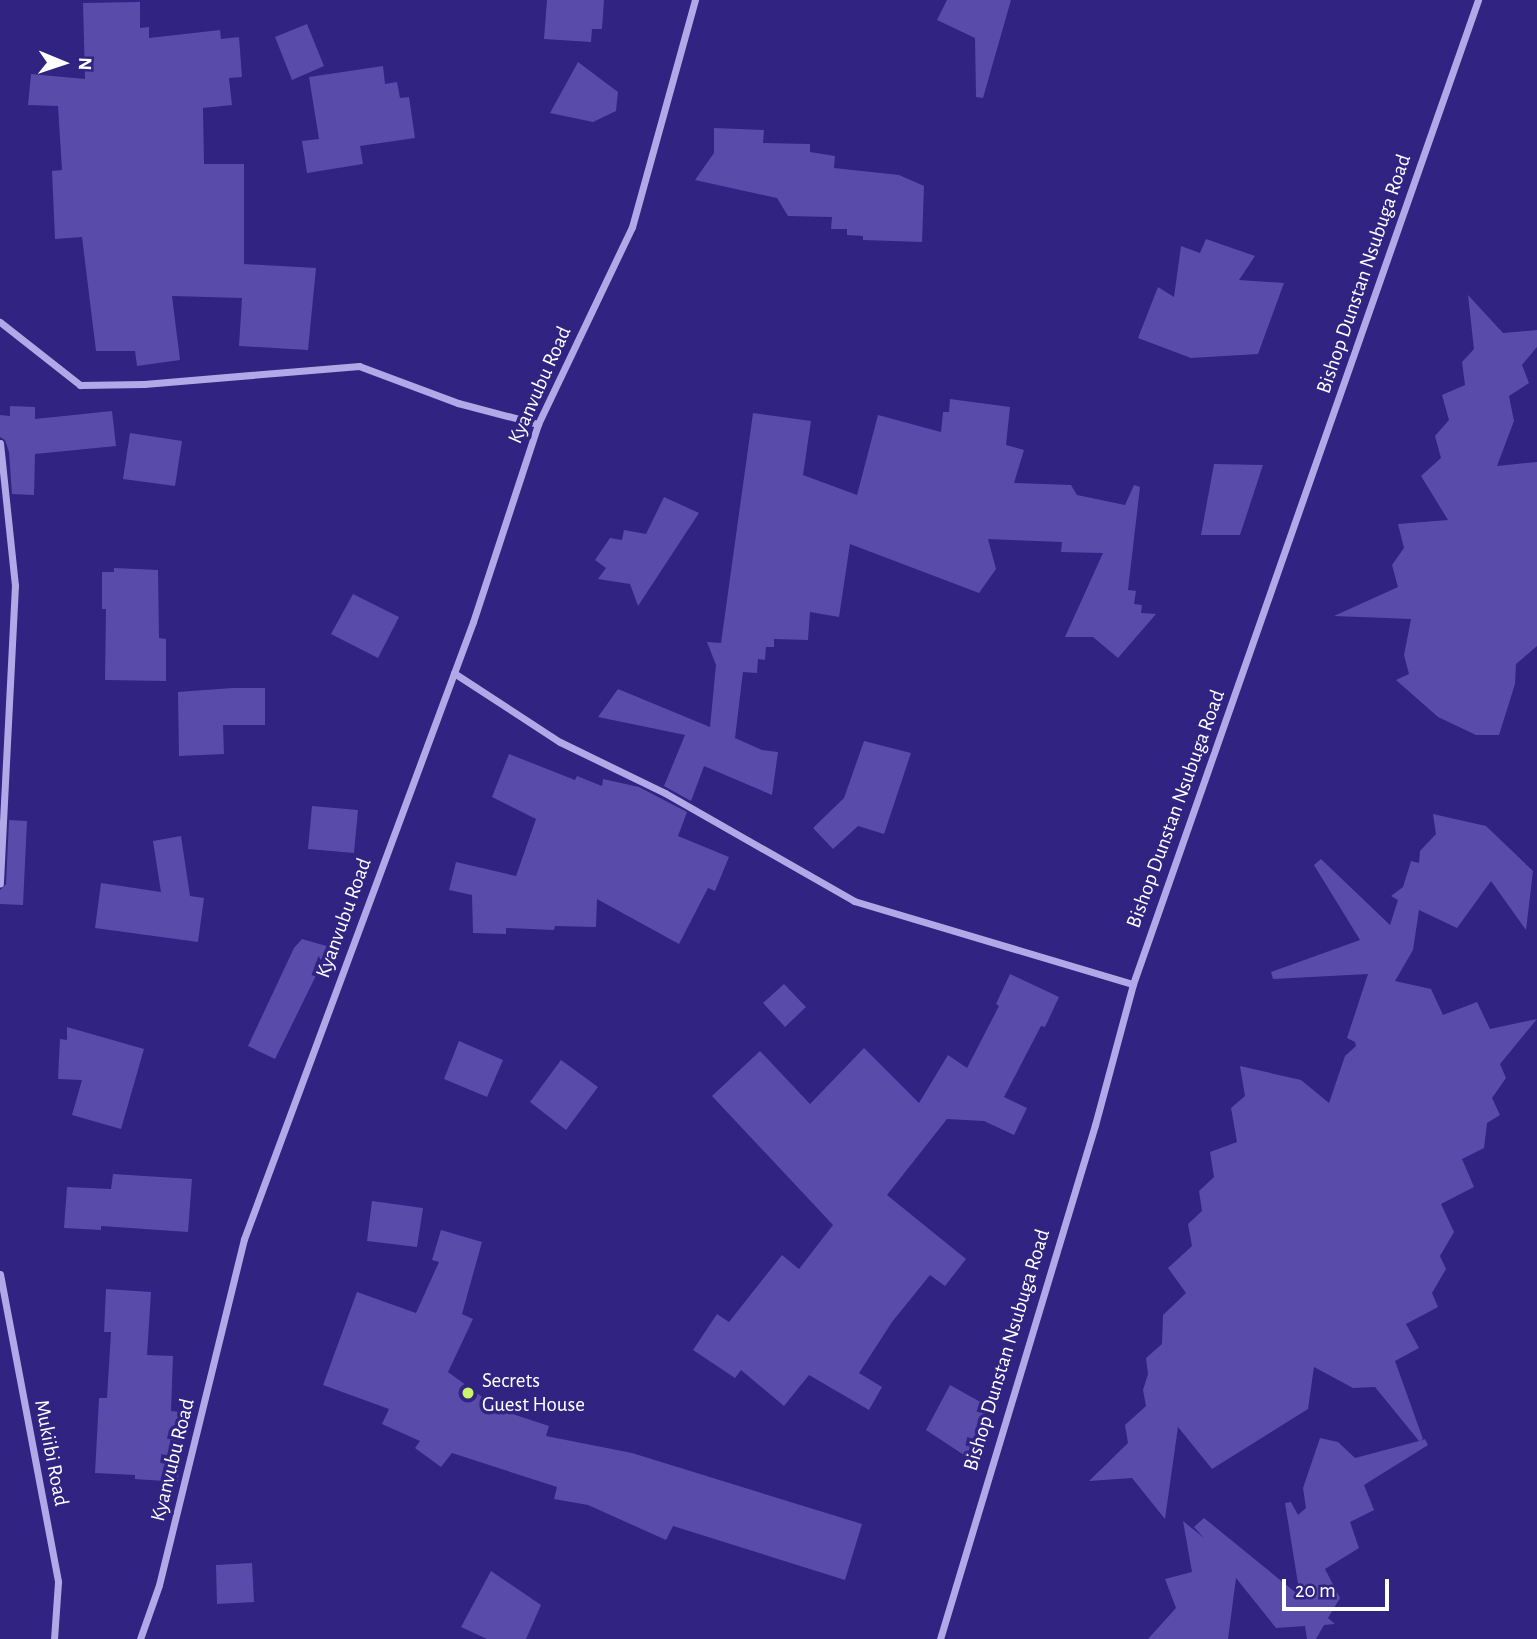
<!DOCTYPE html>
<style>
body{margin:0}
#map{position:relative;width:1537px;height:1639px;overflow:hidden;background:#302381;font-family:"Alegreya Sans",sans-serif}
div>[style]{position:absolute}
.building>*{inset:0;background:#584baa}
.street>*{height:7px;margin:-3.5px;padding:0 3.5px;transform-origin:3.5px;border-radius:3.5px;background:#b1a9e7}
.dots>*{width:19px;height:19px;translate:-50% -50%;box-sizing:border-box;border:4px solid #302381;border-radius:50%}
span{translate:-50% -50%;white-space:nowrap;text-align:center;line-height:1.15;-webkit-text-stroke:7px #302381;paint-order:stroke}
.street-label{font-size:21px;color:#fff}
.poi-label{font-size:21px;color:#fff}
.left{translate:0 -50%;text-align:left}
.north{position:absolute;left:28px;top:28px;width:70px;height:70px;-webkit-text-stroke:5px #302381;paint-order:stroke;rotate:92deg;font-size:19px;font-weight:700;line-height:28px;text-align:center;color:#fff}
.north::after{content:'';display:block;margin:auto;width:24px;height:32px;background:#fff;clip-path:polygon(50% 0,100% 100%,50% 72%,0 100%)}
.scale{position:absolute;left:1282px;top:1579px;width:107px;height:32px;box-sizing:border-box;border:4px solid #fff;border-top:0;padding-left:9px;font-size:21px;line-height:24px;white-space:nowrap;color:#fff;-webkit-text-stroke:5px #302381;paint-order:stroke}
</style>
<div id="map">
<div class="building">
<i style="clip-path:polygon(547px 0,604px 0,602px 29px,592px 29px,591px 42px,544px 39px)"></i>
<i style="clip-path:polygon(947px 0,1011px 0,983px 98px,976px 97px,975px 38px,937px 20px)"></i>
<i style="clip-path:polygon(140px 2px,140px 28px,149px 27px,149px 38px,220px 30px,221px 39px,239px 37px,242px 77px,229px 78px,232px 105px,203px 108px,204px 164px,244px 164px,244px 264px,316px 268px,308px 350px,239px 346px,242px 298px,172px 296px,180px 360px,137px 366px,135px 351px,96px 351px,82px 237px,55px 239px,52px 171px,62px 170px,58px 106px,28px 105px,31px 74px,85px 79px,83px 3px)"></i>
<i style="clip-path:polygon(307px 24px,324px 66px,292px 80px,275px 37px)"></i>
<i style="clip-path:polygon(578px 62px,618px 92px,616px 111px,593px 122px,550px 113px)"></i>
<i style="clip-path:polygon(383px 66px,385px 84px,397px 82px,400px 98px,409px 97px,415px 138px,360px 146px,363px 164px,307px 173px,302px 141px,319px 139px,309px 77px)"></i>
<i style="clip-path:polygon(714px 128px,764px 130px,763px 143px,810px 144px,810px 152px,835px 156px,834px 168px,899px 175px,924px 186px,922px 242px,863px 240px,863px 236px,847px 235px,847px 229px,831px 229px,832px 217px,788px 216px,777px 198px,695px 180px,714px 153px)"></i>
<i style="clip-path:polygon(1206px 239px,1255px 256px,1239px 280px,1284px 283px,1258px 354px,1191px 358px,1138px 338px,1158px 287px,1174px 297px,1181px 246px,1200px 253px)"></i>
<i style="clip-path:polygon(1468px 295px,1503px 333px,1537px 330px,1537px 347px,1522px 365px,1529px 383px,1509px 396px,1514px 421px,1497px 466px,1537px 462px,1537px 646px,1516px 664px,1515px 684px,1499px 735px,1476px 735px,1438px 717px,1396px 680px,1409px 674px,1404px 655px,1411px 619px,1334px 616px,1398px 587px,1392px 565px,1404px 548px,1398px 524px,1448px 520px,1421px 476px,1441px 458px,1435px 436px,1449px 420px,1442px 395px,1465px 385px,1462px 362px,1474px 349px)"></i>
<i style="clip-path:polygon(950px 399px,1010px 407px,1006px 445px,1024px 450px,1014px 483px,1071px 485px,1077px 495px,1125px 505px,1134px 485px,1140px 487px,1128px 590px,1136px 591px,1134px 604px,1142px 605px,1141px 613px,1156px 614px,1118px 658px,1093px 637px,1065px 637px,1103px 553px,1061px 552px,1062px 542px,988px 539px,996px 569px,979px 593px,850px 544px,839px 617px,810px 612px,808px 640px,774px 639px,774px 647px,766px 647px,765px 660px,758px 659px,757px 673px,743px 672px,735px 738px,762px 750px,778px 752px,772px 795px,704px 766px,691px 801px,664px 786px,685px 735px,598px 717px,618px 689px,710px 727px,716px 665px,707px 642px,721px 643px,753px 413px,811px 421px,803px 475px,857px 495px,878px 415px,941px 432px,943px 412px,949px 412px)"></i>
<i style="clip-path:polygon(10px 406px,35px 407px,35px 419px,112px 411px,116px 446px,35px 454px,34px 495px,12px 494px,9px 452px,5px 440px,0 437px,0 415px,10px 416px)"></i>
<i style="clip-path:polygon(130px 433px,182px 441px,175px 486px,123px 479px)"></i>
<i style="clip-path:polygon(1214px 464px,1263px 465px,1240px 535px,1201px 535px)"></i>
<i style="clip-path:polygon(664px 497px,699px 513px,638px 606px,630px 584px,598px 579px,606px 568px,595px 560px,610px 538px,622px 540px,624px 530px,646px 534px)"></i>
<i style="clip-path:polygon(114px 568px,158px 570px,159px 638px,166px 639px,166px 681px,105px 680px,106px 609px,102px 609px,102px 572px,114px 572px)"></i>
<i style="clip-path:polygon(353px 594px,399px 617px,378px 658px,331px 634px)"></i>
<i style="clip-path:polygon(232px 688px,265px 688px,265px 725px,223px 725px,224px 754px,179px 756px,178px 692px)"></i>
<i style="clip-path:polygon(864px 741px,911px 753px,884px 834px,858px 826px,833px 849px,813px 828px,844px 798px)"></i>
<i style="clip-path:polygon(509px 754px,575px 780px,577px 776px,602px 786px,603px 779px,639px 787px,687px 812px,678px 836px,729px 857px,715px 891px,708px 888px,679px 944px,597px 899px,596px 927px,555px 926px,554px 930px,506px 928px,506px 934px,473px 933px,472px 895px,449px 890px,456px 862px,516px 876px,536px 819px,492px 797px)"></i>
<i style="clip-path:polygon(312px 806px,358px 810px,354px 853px,308px 849px)"></i>
<i style="clip-path:polygon(1433px 814px,1486px 826px,1533px 871px,1526px 930px,1491px 881px,1457px 928px,1419px 910px,1413px 950px,1395px 981px,1431px 989px,1443px 1015px,1477px 1002px,1490px 1029px,1537px 1019px,1500px 1064px,1506px 1078px,1492px 1098px,1500px 1115px,1487px 1123px,1484px 1148px,1462px 1159px,1474px 1187px,1441px 1204px,1454px 1232px,1440px 1256px,1446px 1269px,1432px 1293px,1438px 1307px,1406px 1324px,1419px 1348px,1395px 1361px,1423px 1439px,1420px 1441px,1425px 1439px,1428px 1445px,1364px 1485px,1374px 1510px,1350px 1522px,1359px 1548px,1325px 1569px,1340px 1598px,1328px 1618px,1335px 1624px,1324px 1625px,1316px 1639px,1307px 1639px,1305px 1626px,1276px 1628px,1236px 1578px,1228px 1639px,1148px 1639px,1176px 1608px,1165px 1579px,1192px 1572px,1183px 1521px,1204px 1538px,1194px 1527px,1204px 1518px,1300px 1596px,1285px 1503px,1291px 1502px,1298px 1515px,1306px 1508px,1303px 1488px,1320px 1438px,1338px 1442px,1355px 1458px,1419px 1441px,1375px 1387px,1353px 1388px,1314px 1367px,1308px 1409px,1212px 1469px,1178px 1427px,1165px 1519px,1132px 1478px,1089px 1481px,1128px 1443px,1125px 1425px,1146px 1406px,1143px 1390px,1148px 1374px,1146px 1358px,1162px 1344px,1163px 1315px,1186px 1293px,1168px 1268px,1192px 1246px,1188px 1224px,1202px 1211px,1199px 1191px,1214px 1177px,1210px 1152px,1237px 1142px,1231px 1108px,1245px 1096px,1240px 1066px,1301px 1080px,1329px 1103px,1345px 1056px,1356px 1046px,1355px 1042px,1347px 1038px,1368px 974px,1273px 979px,1271px 972px,1360px 940px,1314px 865px,1321px 859px,1390px 925px,1398px 900px,1391px 896px,1403px 887px,1411px 861px,1419px 863px,1420px 851px,1436px 834px)"></i>
<i style="clip-path:polygon(9px 820px,27px 821px,23px 905px,0 904px,0 890px,6px 884px)"></i>
<i style="clip-path:polygon(181px 836px,190px 896px,204px 898px,198px 942px,95px 928px,101px 883px,161px 892px,153px 841px)"></i>
<i style="clip-path:polygon(302px 939px,330px 947px,275px 1059px,248px 1046px,294px 948px)"></i>
<i style="clip-path:polygon(1010px 974px,1059px 997px,1045px 1027px,1041px 1026px,1004px 1097px,1027px 1108px,1014px 1135px,984px 1121px,947px 1119px,887px 1195px,966px 1259px,945px 1286px,930px 1275px,892px 1322px,859px 1373px,882px 1387px,869px 1410px,809px 1375px,784px 1406px,741px 1370px,735px 1378px,693px 1350px,717px 1314px,729px 1322px,782px 1255px,799px 1269px,833px 1225px,712px 1096px,760px 1051px,810px 1104px,864px 1048px,919px 1103px,948px 1055px,967px 1068px,999px 1006px,996px 1004px)"></i>
<i style="clip-path:polygon(784px 984px,806px 1007px,785px 1027px,763px 1003px)"></i>
<i style="clip-path:polygon(67px 1027px,144px 1049px,121px 1129px,72px 1115px,82px 1080px,58px 1079px,60px 1039px,67px 1040px)"></i>
<i style="clip-path:polygon(459px 1041px,503px 1060px,487px 1097px,444px 1079px)"></i>
<i style="clip-path:polygon(561px 1060px,598px 1087px,566px 1130px,530px 1102px)"></i>
<i style="clip-path:polygon(113px 1174px,192px 1179px,188px 1232px,101px 1226px,101px 1230px,64px 1228px,67px 1187px,111px 1189px)"></i>
<i style="clip-path:polygon(372px 1201px,423px 1208px,417px 1247px,367px 1241px)"></i>
<i style="clip-path:polygon(441px 1230px,482px 1242px,462px 1314px,473px 1319px,448px 1372px,500px 1410px,549px 1426px,546px 1436px,632px 1453px,862px 1524px,845px 1580px,673px 1526px,666px 1540px,588px 1505px,554px 1499px,557px 1487px,452px 1453px,441px 1467px,415px 1448px,420px 1441px,382px 1424px,389px 1409px,323px 1385px,357px 1292px,416px 1313px,439px 1262px,432px 1260px)"></i>
<i style="clip-path:polygon(106px 1289px,151px 1292px,147px 1355px,173px 1356px,171px 1411px,182px 1412px,178px 1482px,135px 1479px,135px 1475px,95px 1473px,99px 1398px,107px 1398px,111px 1332px,104px 1332px)"></i>
<i style="clip-path:polygon(950px 1385px,993px 1409px,967px 1457px,926px 1430px)"></i>
<i style="clip-path:polygon(252px 1563px,254px 1602px,217px 1604px,216px 1565px)"></i>
<i style="clip-path:polygon(491px 1571px,541px 1605px,526px 1639px,487px 1639px,461px 1627px)"></i>
</div>
<div class="street">
<i style="left:0;top:322px;width:102px;rotate:38.2deg"></i>
<i style="left:80px;top:385px;width:64px;rotate:-0.9deg"></i>
<i style="left:144px;top:384px;width:216px;rotate:-4.8deg"></i>
<i style="left:359px;top:366px;width:106px;rotate:20.5deg"></i>
<i style="left:458px;top:403px;width:83px;rotate:14.7deg"></i>
<i style="left:0;top:443px;width:143px;rotate:84deg"></i>
<i style="left:15px;top:585px;width:299px;rotate:92.9deg"></i>
<i style="left:454px;top:673px;width:126px;rotate:33.1deg"></i>
<i style="left:560px;top:742px;width:117px;rotate:25.9deg"></i>
<i style="left:665px;top:793px;width:218px;rotate:29.7deg"></i>
<i style="left:854px;top:901px;width:291px;rotate:16.6deg"></i>
<i style="left:0;top:1274px;width:313px;rotate:79.3deg"></i>
<i style="left:58px;top:1582px;width:57px;rotate:94deg"></i>
<i style="left:140px;top:1639px;width:57px;rotate:-70.6deg"></i>
<i style="left:159px;top:1585px;width:356px;rotate:-76.2deg"></i>
<i style="left:244px;top:1239px;width:658px;rotate:-69.64deg"></i>
<i style="left:473px;top:622px;width:208px;rotate:-71.8deg"></i>
<i style="left:538px;top:424px;width:218px;rotate:-64.5deg"></i>
<i style="left:632px;top:227px;width:236px;rotate:-74.5deg"></i>
<i style="left:940px;top:1639px;width:537px;rotate:-73.22deg"></i>
<i style="left:1095px;top:1125px;width:146px;rotate:-74.9deg"></i>
<i style="left:1133px;top:984px;width:1043px;rotate:-70.68deg"></i>
</div>
<div class="dots">
<i style="left:468px;top:1393px;background:#cbf36b"></i>
</div>
<div class="street-label">
<span style="left:1364px;top:274px;rotate:-71deg">Bishop Dunstan Nsubuga Road</span>
<span style="left:540px;top:385px;rotate:-66deg">Kyanvubu Road</span>
<span style="left:1176px;top:809px;rotate:-70deg">Bishop Dunstan Nsubuga Road</span>
<span style="left:344px;top:918px;rotate:-70deg">Kyanvubu Road</span>
<span style="left:1007px;top:1350px;rotate:-73deg">Bishop Dunstan Nsubuga Road</span>
<span style="left:51px;top:1453px;rotate:79deg">Mukiibi Road</span>
<span style="left:173px;top:1460px;rotate:-76deg">Kyanvubu Road</span>
</div>
<div class="poi-label">
<span class="left" style="left:482px;top:1393px">Secrets<br>Guest House</span>
</div>
<div class="north">N</div>
<div class="scale">20 m</div>
</div>
